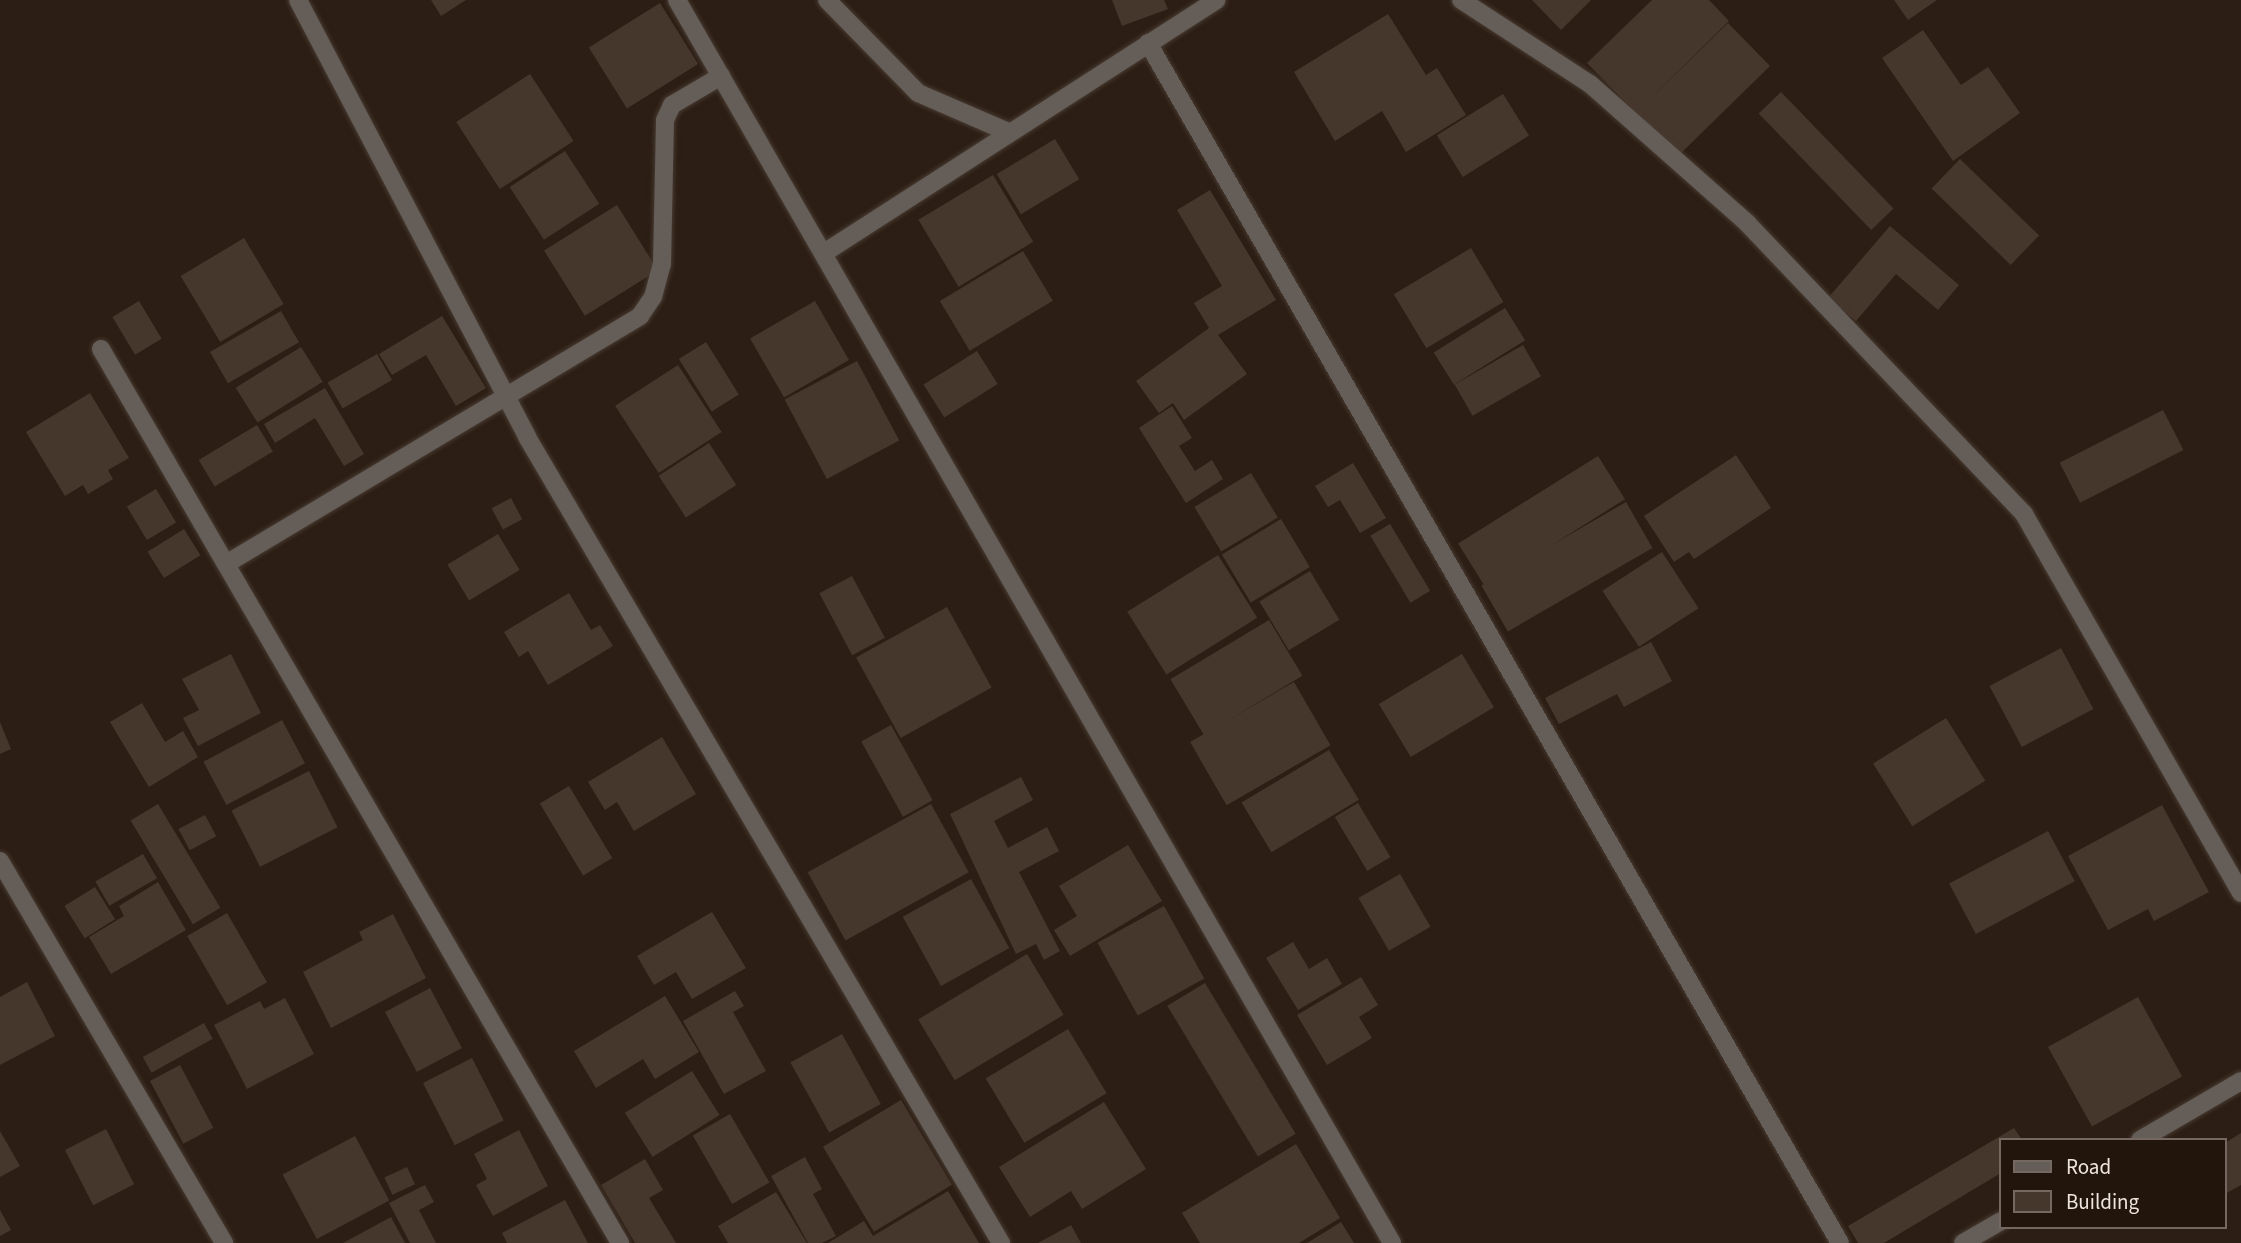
<!DOCTYPE html>
<html>
<head>
<meta charset="utf-8">
<style>
  body { margin:0 }
  #map { position:relative; width:2241px; height:1243px; overflow:hidden; background:#2c1e14; font-family:"Source Sans 3",sans-serif }
  div>[style] { position:absolute }
  .building>* { inset:0; background:#46372d; transform-origin:0 0 }
  .roads { filter:drop-shadow(0 0 2px #473a30) drop-shadow(0 0 2px #473a30) }
  .minor>* { height:18px; margin:-9px; padding:0 9px; transform-origin:9px; border-radius:9px; background:#645d58 }
  span { translate:-50% -50%; white-space:nowrap; text-align:center; line-height:1.15; -webkit-text-stroke:5px #22150b; paint-order:stroke }
  .legend { position:absolute; left:1999px; top:1138px; width:228px; height:91px; box-sizing:border-box; background:#22150b; border:2px solid #746860; margin:0; padding:9px 12px; list-style:none; font-size:21px; color:#efe5df }
  .legend li { display:flex; align-items:center; gap:14px; height:35px }
  .legend b { width:35px; border:2px solid #746860 }
</style>
</head>
<body>
<div id="map">
  <div class="building">
    <div style="clip-path:polygon(431px 0,466px 0,441px 16px)"></div>
    <div style="clip-path:polygon(1112px 0,1164px 0,1168px 9px,1122px 26px)"></div>
    <div style="clip-path:polygon(1532px 0,1591px 0,1561px 30px)"></div>
    <div style="clip-path:polygon(1652px 0,1709px 0,1729px 21px,1642px 107px,1728px 23px,1770px 66px,1678px 156px,1587px 63px)"></div>
    <div style="clip-path:polygon(1894px 0,1937px 0,1908px 20px)"></div>
    <div style="left:660px;top:3px;width:72px;height:84px;rotate:58deg"></div>
    <div style="clip-path:polygon(1388px 14px,1426px 75px,1437px 68px,1466px 115px,1406px 152px,1382px 111px,1335px 141px,1294px 72px)"></div>
    <div style="clip-path:polygon(1923px 30px,1961px 85px,1988px 67px,2020px 113px,1953px 161px,1882px 58px)"></div>
    <div style="left:530px;top:74px;width:80px;height:88px;rotate:57deg"></div>
    <div style="left:1781px;top:92px;width:162px;height:31px;rotate:46deg"></div>
    <div style="left:1503px;top:94px;width:49px;height:78px;rotate:58deg"></div>
    <div style="left:1055px;top:139px;width:47px;height:68px;rotate:59deg"></div>
    <div style="left:565px;top:151px;width:63px;height:66px;rotate:57deg"></div>
    <div style="left:1960px;top:159px;width:110px;height:41px;rotate:44deg"></div>
    <div style="left:993px;top:175px;width:78px;height:87px;rotate:59deg"></div>
    <div style="clip-path:polygon(1210px 190px,1276px 300px,1218px 335px,1247px 374px,1184px 420px,1173px 403px,1159px 413px,1136px 381px,1209px 328px,1194px 303px,1222px 286px,1177px 210px)"></div>
    <div style="left:617px;top:205px;width:77px;height:86px;rotate:58deg"></div>
    <div style="clip-path:polygon(1890px 226px,1959px 285px,1938px 310px,1896px 274px,1856px 321px,1828px 298px)"></div>
    <div style="left:244px;top:238px;width:77px;height:74px;rotate:59deg"></div>
    <div style="left:1471px;top:248px;width:63px;height:90px;rotate:59deg"></div>
    <div style="left:1023px;top:251px;width:58px;height:97px;rotate:59deg"></div>
    <div style="left:139px;top:301px;width:44px;height:31px;rotate:59deg"></div>
    <div style="left:815px;top:301px;width:68px;height:75px;rotate:60deg"></div>
    <div style="left:1505px;top:308px;width:38px;height:84px;rotate:58deg"></div>
    <div style="left:281px;top:311px;width:36px;height:82px;rotate:60deg"></div>
    <div style="clip-path:polygon(442px 316px,486px 388px,456px 406px,426px 355px,392px 375px,379px 354px)"></div>
    <div style="left:706px;top:342px;width:62px;height:32px;rotate:58deg"></div>
    <div style="left:1523px;top:345px;width:36px;height:79px;rotate:60deg"></div>
    <div style="left:301px;top:347px;width:41px;height:77px;rotate:58deg"></div>
    <div style="left:977px;top:351px;width:39px;height:63px;rotate:58deg"></div>
    <div style="left:377px;top:354px;width:30px;height:57px;rotate:60deg"></div>
    <div style="left:857px;top:361px;width:90px;height:82px;rotate:62deg"></div>
    <div style="left:678px;top:365px;width:80px;height:75px;rotate:57deg"></div>
    <div style="clip-path:polygon(325px 388px,364px 454px,344px 466px,315px 418px,275px 443px,264px 424px)"></div>
    <div style="clip-path:polygon(90px 393px,129px 458px,108px 470px,113px 479px,88px 494px,83px 485px,65px 496px,26px 432px)"></div>
    <div style="clip-path:polygon(1172px 406px,1192px 438px,1179px 446px,1195px 471px,1212px 460px,1223px 479px,1186px 503px,1139px 428px)"></div>
    <div style="left:2163px;top:410px;width:45px;height:116px;rotate:63deg"></div>
    <div style="left:257px;top:425px;width:31px;height:68px;rotate:59deg"></div>
    <div style="left:709px;top:443px;width:50px;height:60px;rotate:57deg"></div>
    <div style="clip-path:polygon(1736px 455px,1771px 508px,1694px 559px,1689px 552px,1674px 562px,1644px 516px)"></div>
    <div style="left:1598px;top:456px;width:51px;height:165px;rotate:58deg"></div>
    <div style="clip-path:polygon(1353px 463px,1386px 518px,1360px 533px,1340px 500px,1328px 507px,1315px 486px)"></div>
    <div style="left:1251px;top:473px;width:52px;height:66px;rotate:59deg"></div>
    <div style="left:156px;top:489px;width:39px;height:34px;rotate:59deg"></div>
    <div style="left:511px;top:498px;width:24px;height:22px;rotate:62deg"></div>
    <div style="left:1626px;top:502px;width:53px;height:167px;rotate:60deg"></div>
    <div style="left:1281px;top:519px;width:56px;height:69px;rotate:59deg"></div>
    <div style="left:1390px;top:524px;width:78px;height:23px;rotate:59deg"></div>
    <div style="left:184px;top:529px;width:31px;height:43px;rotate:58deg"></div>
    <div style="left:498px;top:534px;width:42px;height:59px;rotate:59deg"></div>
    <div style="left:1662px;top:552px;width:67px;height:71px;rotate:57deg"></div>
    <div style="left:1218px;top:555px;width:74px;height:107px;rotate:58deg"></div>
    <div style="left:1310px;top:571px;width:57px;height:59px;rotate:59deg"></div>
    <div style="left:852px;top:576px;width:70px;height:37px;rotate:62deg"></div>
    <div style="clip-path:polygon(569px 593px,591px 630px,600px 625px,613px 646px,548px 685px,528px 651px,519px 657px,504px 632px)"></div>
    <div style="left:947px;top:607px;width:92px;height:104px;rotate:61deg"></div>
    <div style="left:1269px;top:620px;width:65px;height:115px;rotate:59deg"></div>
    <div style="clip-path:polygon(1651px 642px,1672px 681px,1624px 707px,1617px 694px,1559px 724px,1545px 698px)"></div>
    <div style="left:2061px;top:648px;width:69px;height:81px;rotate:62deg"></div>
    <div style="clip-path:polygon(231px 654px,261px 713px,198px 746px,183px 718px,199px 710px,182px 679px)"></div>
    <div style="left:1462px;top:654px;width:62px;height:97px;rotate:59deg"></div>
    <div style="left:1294px;top:682px;width:73px;height:120px;rotate:60deg"></div>
    <div style="clip-path:polygon(142px 703px,165px 742px,183px 731px,198px 757px,149px 787px,110px 722px)"></div>
    <div style="left:1946px;top:718px;width:74px;height:86px;rotate:58deg"></div>
    <div style="left:282px;top:720px;width:49px;height:89px;rotate:62deg"></div>
    <div style="clip-path:polygon(0 722px,11px 749px,0 754px)"></div>
    <div style="left:891px;top:725px;width:86px;height:34px;rotate:61deg"></div>
    <div style="clip-path:polygon(662px 737px,696px 794px,634px 831px,617px 802px,605px 810px,588px 782px)"></div>
    <div style="left:1329px;top:750px;width:58px;height:102px;rotate:59deg"></div>
    <div style="left:309px;top:771px;width:63px;height:87px;rotate:63deg"></div>
    <div style="clip-path:polygon(1021px 777px,1033px 800px,994px 821px,1008px 848px,1047px 827px,1059px 851px,1019px 872px,1060px 951px,1044px 960px,1036px 944px,1016px 954px,950px 814px)"></div>
    <div style="left:569px;top:786px;width:84px;height:34px;rotate:59deg"></div>
    <div style="left:1358px;top:803px;width:63px;height:27px;rotate:59deg"></div>
    <div style="left:158px;top:804px;width:121px;height:32px;rotate:59deg"></div>
    <div style="left:931px;top:804px;width:78px;height:141px;rotate:61deg"></div>
    <div style="clip-path:polygon(2162px 805px,2209px 892px,2154px 921px,2148px 909px,2108px 930px,2068px 856px)"></div>
    <div style="left:205px;top:815px;width:24px;height:30px;rotate:62deg"></div>
    <div style="left:2048px;top:831px;width:57px;height:112px;rotate:62deg"></div>
    <div style="clip-path:polygon(1128px 845px,1162px 901px,1070px 956px,1054px 930px,1077px 916px,1059px 886px)"></div>
    <div style="left:143px;top:854px;width:28px;height:55px;rotate:60deg"></div>
    <div style="left:1400px;top:874px;width:61px;height:48px;rotate:60deg"></div>
    <div style="left:971px;top:879px;width:79px;height:78px;rotate:61deg"></div>
    <div style="clip-path:polygon(158px 882px,186px 930px,111px 974px,89px 937px,124px 916px,119px 906px)"></div>
    <div style="left:95px;top:887px;width:38px;height:36px;rotate:58deg"></div>
    <div style="left:1164px;top:906px;width:83px;height:76px;rotate:61deg"></div>
    <div style="clip-path:polygon(712px 912px,746px 968px,692px 999px,676px 972px,654px 985px,637px 956px)"></div>
    <div style="left:227px;top:913px;width:80px;height:46px;rotate:60deg"></div>
    <div style="clip-path:polygon(393px 914px,426px 978px,331px 1028px,303px 972px,363px 940px,359px 932px)"></div>
    <div style="clip-path:polygon(1293px 942px,1309px 969px,1327px 958px,1342px 984px,1298px 1010px,1266px 958px)"></div>
    <div style="left:1027px;top:954px;width:71px;height:127px;rotate:59deg"></div>
    <div style="clip-path:polygon(1361px 977px,1378px 1005px,1359px 1017px,1372px 1038px,1327px 1065px,1297px 1015px)"></div>
    <div style="clip-path:polygon(27px 982px,55px 1036px,0 1065px,0 997px)"></div>
    <div style="left:1205px;top:983px;width:176px;height:44px;rotate:59deg"></div>
    <div style="left:430px;top:988px;width:68px;height:51px;rotate:62deg"></div>
    <div style="clip-path:polygon(735px 991px,744px 1006px,733px 1012px,766px 1071px,724px 1094px,683px 1021px)"></div>
    <div style="clip-path:polygon(665px 996px,699px 1052px,655px 1079px,643px 1059px,596px 1088px,574px 1051px)"></div>
    <div style="left:2138px;top:997px;width:91px;height:103px;rotate:61deg"></div>
    <div style="clip-path:polygon(285px 998px,314px 1054px,247px 1089px,214px 1025px,260px 1001px,264px 1009px)"></div>
    <div style="left:204px;top:1023px;width:18px;height:70px;rotate:61deg"></div>
    <div style="left:1068px;top:1029px;width:75px;height:96px;rotate:59deg"></div>
    <div style="left:842px;top:1034px;width:80px;height:59px;rotate:61deg"></div>
    <div style="left:472px;top:1058px;width:70px;height:55px;rotate:63deg"></div>
    <div style="left:180px;top:1065px;width:71px;height:34px;rotate:62deg"></div>
    <div style="left:692px;top:1071px;width:52px;height:79px;rotate:58deg"></div>
    <div style="left:901px;top:1100px;width:99px;height:91px;rotate:59deg"></div>
    <div style="clip-path:polygon(1104px 1102px,1146px 1169px,1082px 1209px,1071px 1191px,1030px 1217px,999px 1167px)"></div>
    <div style="left:730px;top:1114px;width:79px;height:43px;rotate:60deg"></div>
    <div style="clip-path:polygon(2014px 1128px,2022px 1140px,2001px 1140px,2001px 1173px,1884px 1243px,1858px 1243px,1848px 1226px)"></div>
    <div style="left:106px;top:1129px;width:62px;height:46px;rotate:63deg"></div>
    <div style="clip-path:polygon(519px 1130px,548px 1186px,493px 1216px,476px 1185px,487px 1179px,474px 1154px)"></div>
    <div style="clip-path:polygon(0 1131px,20px 1166px,0 1177px)"></div>
    <div style="clip-path:polygon(2241px 1133px,2241px 1185px,2225px 1194px,2225px 1143px)"></div>
    <div style="left:355px;top:1136px;width:73px;height:82px;rotate:62deg"></div>
    <div style="clip-path:polygon(1296px 1144px,1340px 1218px,1299px 1243px,1200px 1243px,1182px 1213px)"></div>
    <div style="clip-path:polygon(805px 1157px,822px 1189px,813px 1194px,836px 1236px,822px 1243px,808px 1243px,771px 1176px)"></div>
    <div style="clip-path:polygon(645px 1159px,663px 1190px,649px 1198px,676px 1243px,635px 1243px,601px 1185px)"></div>
    <div style="left:407px;top:1167px;width:19px;height:25px;rotate:65deg"></div>
    <div style="clip-path:polygon(425px 1185px,434px 1202px,419px 1210px,436px 1243px,410px 1243px,389px 1203px)"></div>
    <div style="clip-path:polygon(948px 1191px,979px 1243px,828px 1243px,864px 1221px,873px 1236px)"></div>
    <div style="clip-path:polygon(776px 1192px,807px 1243px,728px 1243px,718px 1226px)"></div>
    <div style="clip-path:polygon(565px 1200px,588px 1243px,507px 1243px,502px 1233px)"></div>
    <div style="clip-path:polygon(0 1210px,11px 1230px,0 1236px)"></div>
    <div style="clip-path:polygon(391px 1217px,405px 1243px,343px 1243px)"></div>
    <div style="clip-path:polygon(1341px 1222px,1354px 1243px,1307px 1243px)"></div>
    <div style="clip-path:polygon(1071px 1225px,1081px 1243px,1038px 1243px)"></div>
  </div>
  <div class="roads">
    <div class="minor">
      <div style="left:298px;top:0;width:493px;rotate:62.3deg"></div>
      <div style="left:527px;top:437px;width:935px;rotate:59.54deg"></div>
      <div style="left:677px;top:0;width:1434px;rotate:60.09deg"></div>
      <div style="left:827px;top:0;width:130px;rotate:45.6deg"></div>
      <div style="left:918px;top:93px;width:96px;rotate:23.4deg"></div>
      <div style="left:1461px;top:0;width:154px;rotate:33.1deg"></div>
      <div style="left:1590px;top:84px;width:210px;rotate:41.5deg"></div>
      <div style="left:1747px;top:223px;width:402px;rotate:46.4deg"></div>
      <div style="left:2024px;top:514px;width:437px;rotate:60.2deg"></div>
      <div style="left:1148px;top:43px;width:1385px;rotate:60.03deg"></div>
      <div style="left:824px;top:253px;width:467px;rotate:-32.8deg"></div>
      <div style="left:101px;top:349px;width:1034px;rotate:59.86deg"></div>
      <div style="left:226px;top:564px;width:483px;rotate:-30.9deg"></div>
      <div style="left:640px;top:316px;width:23px;rotate:-56deg"></div>
      <div style="left:653px;top:297px;width:34px;rotate:-75deg"></div>
      <div style="left:662px;top:264px;width:144px;rotate:-88.8deg"></div>
      <div style="left:665px;top:120px;width:17px;rotate:-65deg"></div>
      <div style="left:672px;top:105px;width:57px;rotate:-30.6deg"></div>
      <div style="left:0;top:861px;width:443px;rotate:59.6deg"></div>
      <div style="left:2140px;top:1140px;width:117px;rotate:-30.3deg"></div>
      <div style="left:1963px;top:1243px;width:44px;rotate:-30.1deg"></div>
    </div>
  </div>
  <ul class="legend">
  <li><b style="height:9px;background:#645d58"></b>Road</li>
  <li><b style="height:19px;background:#46372d"></b>Building</li>
  </ul>
</div>
</body>
</html>
